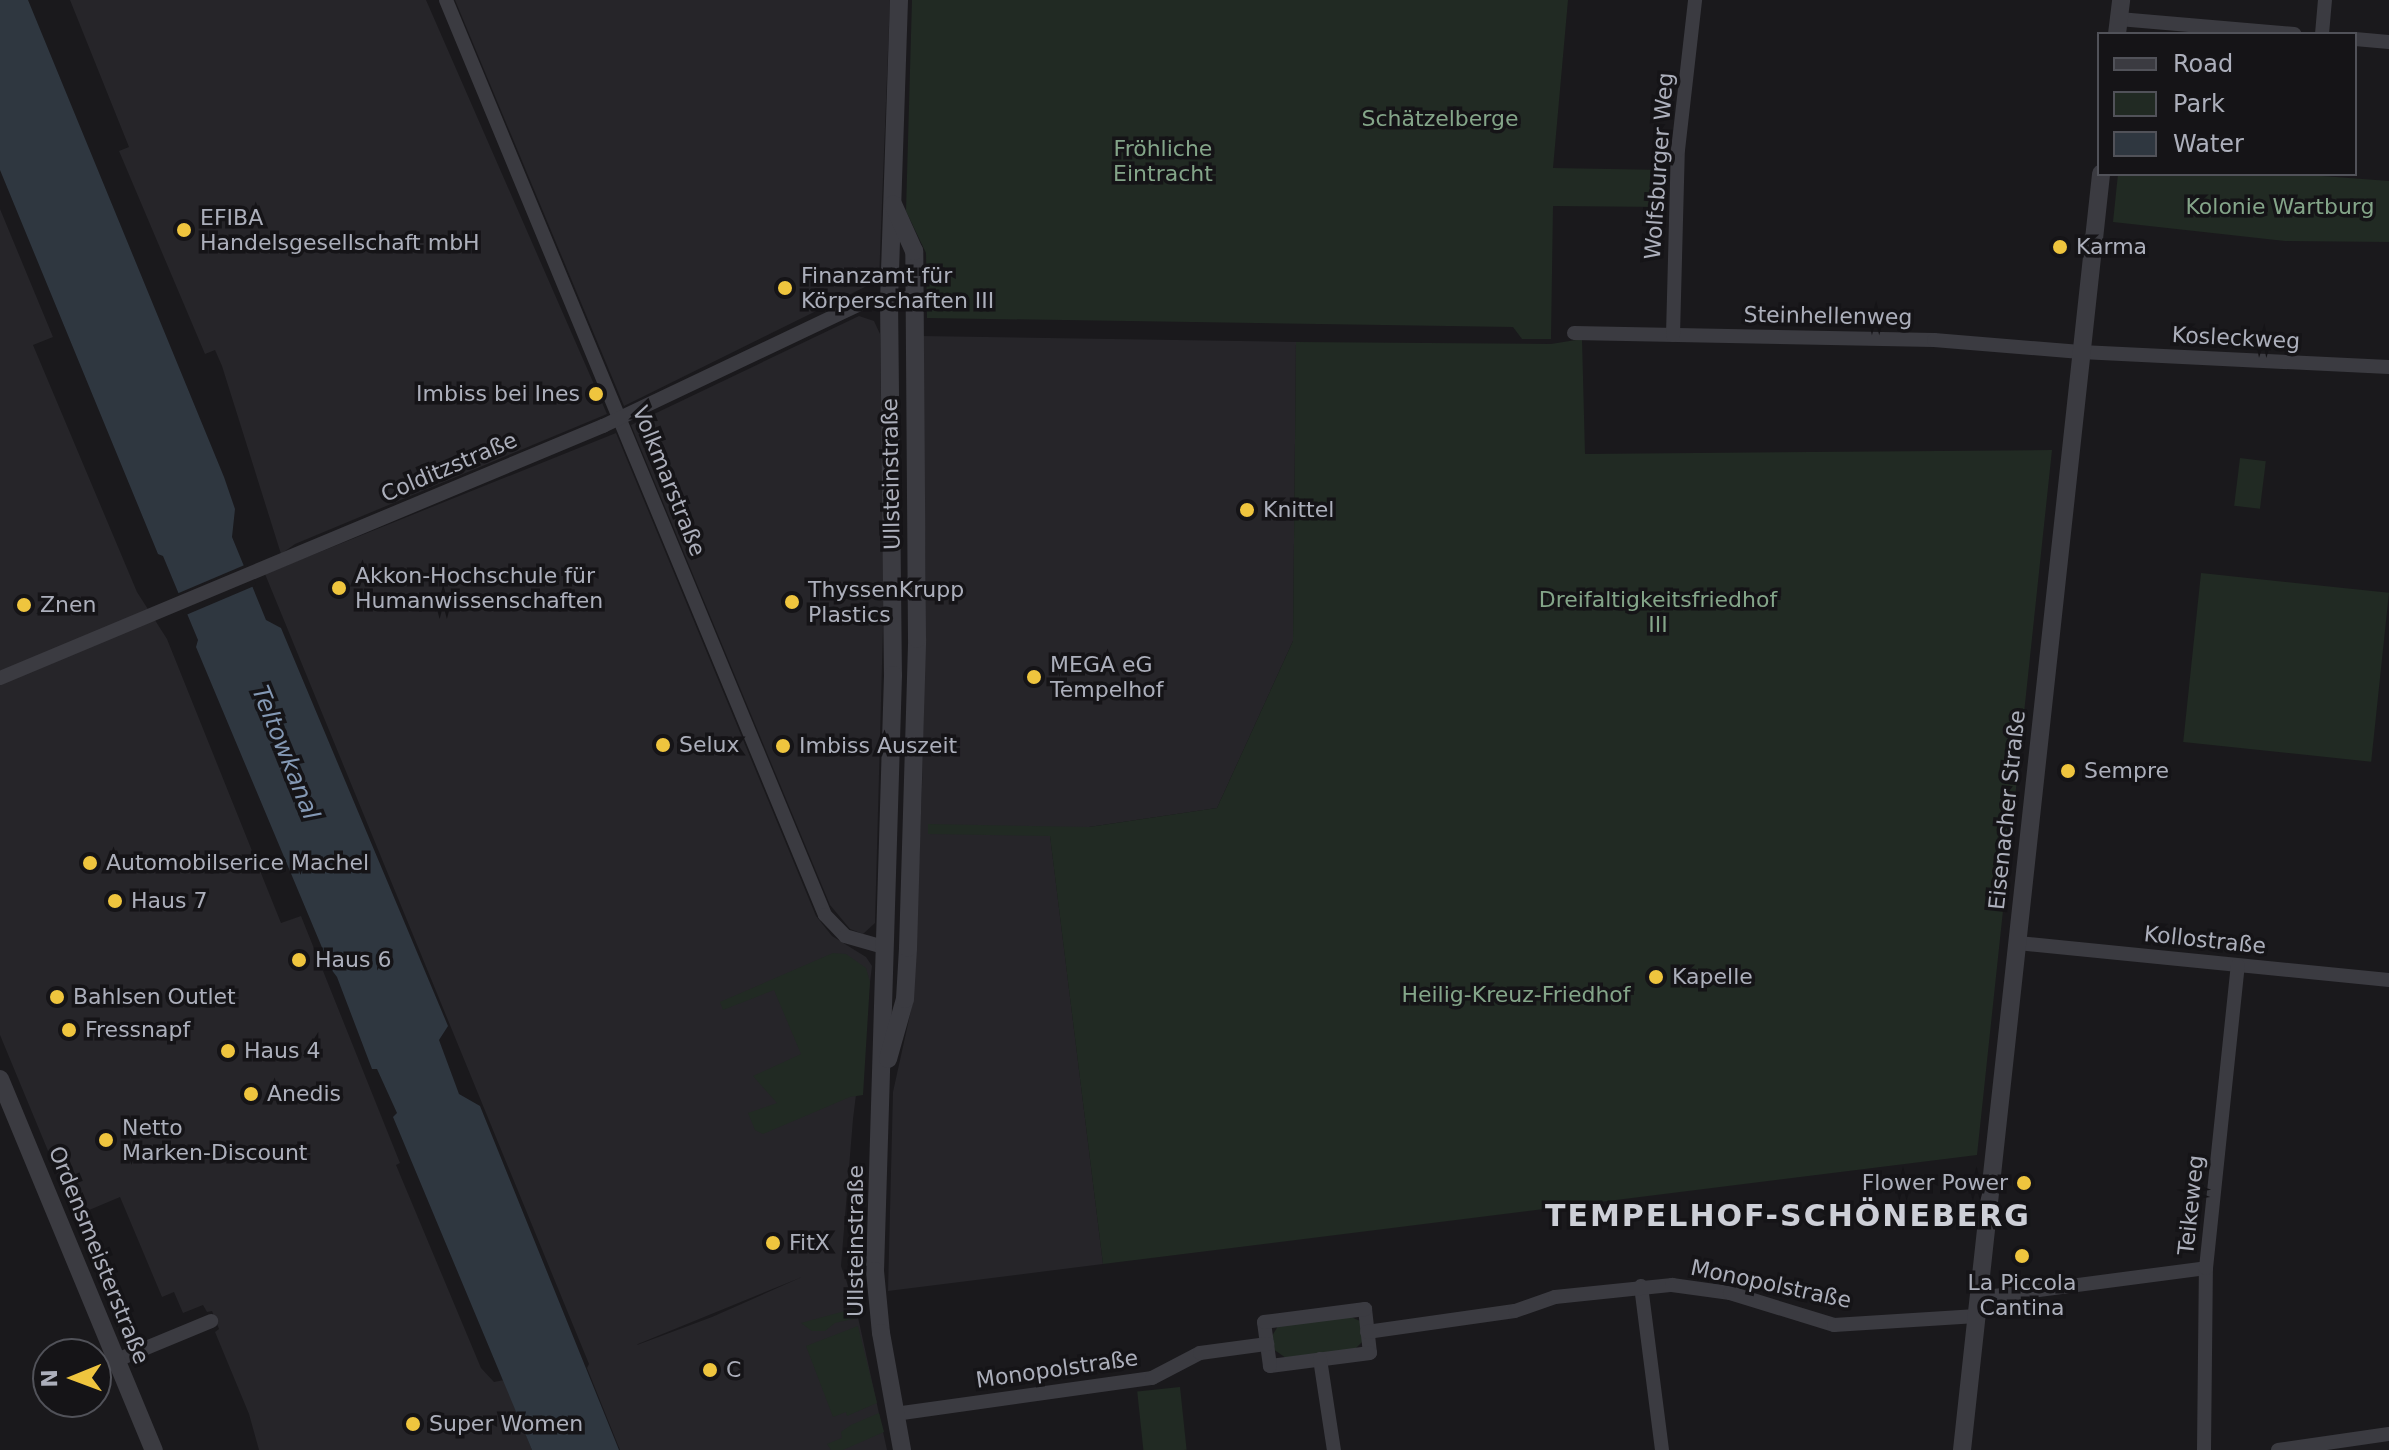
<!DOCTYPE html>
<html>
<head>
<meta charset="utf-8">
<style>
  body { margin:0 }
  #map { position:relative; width:2389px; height:1450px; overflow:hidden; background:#1a191c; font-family:"DejaVu Sans",sans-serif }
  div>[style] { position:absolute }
  .built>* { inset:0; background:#262529 }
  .green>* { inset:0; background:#212a23; transform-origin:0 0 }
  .water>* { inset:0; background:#2f3740 }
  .pier>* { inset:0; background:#1a191c; transform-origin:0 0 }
  .minor>* { height:14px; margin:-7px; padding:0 7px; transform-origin:7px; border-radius:7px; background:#3b3b41 }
  .tertiary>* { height:18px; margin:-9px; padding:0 9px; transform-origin:9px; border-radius:9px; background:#3b3b41 }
  .dots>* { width:22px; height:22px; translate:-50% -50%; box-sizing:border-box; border:4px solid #151417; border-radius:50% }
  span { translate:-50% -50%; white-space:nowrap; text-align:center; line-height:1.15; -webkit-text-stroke:7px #151417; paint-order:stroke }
  .park-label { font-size:22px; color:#84a589 }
  .street-label { font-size:22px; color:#acafbb }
  .poi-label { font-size:22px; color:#acafbb }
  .left { translate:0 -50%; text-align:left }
  .right { translate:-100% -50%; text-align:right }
  .water-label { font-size:24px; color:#8499b5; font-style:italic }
  .district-label { font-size:30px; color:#cdcfd7; font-weight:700; letter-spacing:2px }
  .legend { position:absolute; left:2097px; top:32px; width:260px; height:144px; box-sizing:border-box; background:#151417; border:2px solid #515259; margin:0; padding:10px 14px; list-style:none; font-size:24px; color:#acafbb }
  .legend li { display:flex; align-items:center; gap:16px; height:40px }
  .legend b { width:40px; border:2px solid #515259 }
  .north { position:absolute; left:32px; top:1338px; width:80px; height:80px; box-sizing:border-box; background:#151417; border:2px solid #515259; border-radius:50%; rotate:269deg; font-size:22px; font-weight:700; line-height:32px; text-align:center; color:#acafbb }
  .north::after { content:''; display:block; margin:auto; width:28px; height:36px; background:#efc53e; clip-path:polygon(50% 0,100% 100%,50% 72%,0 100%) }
</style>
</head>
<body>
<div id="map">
  <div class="built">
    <div style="clip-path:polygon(70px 0,426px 0,607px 414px,295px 544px,281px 554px,222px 366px,215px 350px,205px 354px,119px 151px,129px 147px)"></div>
    <div style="clip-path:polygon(455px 0,890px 0,879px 280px,624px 406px)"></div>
    <div style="clip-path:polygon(0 209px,53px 337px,33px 345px,137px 592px,167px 639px,281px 923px,301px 916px,400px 1163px,396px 1165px,481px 1368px,494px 1382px,504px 1380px,532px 1450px,259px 1450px,249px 1414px,215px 1332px,219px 1329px,212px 1311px,207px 1312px,203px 1305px,183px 1313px,174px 1292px,162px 1297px,120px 1197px,75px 1216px,0 1035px)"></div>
    <div style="clip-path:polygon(859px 316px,874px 321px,880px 334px,884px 590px,875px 923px,863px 934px,850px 929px,830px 905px,631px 425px)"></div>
    <div style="clip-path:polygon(921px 336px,1296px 342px,1293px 641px,1217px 808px,1089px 827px,1049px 827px,1103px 1264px,888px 1291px,893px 1092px,913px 1001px,922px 788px,926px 576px)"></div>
    <div style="clip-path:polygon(evenodd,616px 433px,816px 916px,832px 936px,866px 957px,872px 966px,853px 1119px,841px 1266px,856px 1308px,887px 1450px,620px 1450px,587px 1368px,589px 1364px,265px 574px,616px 433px,802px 1277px,712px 1317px,637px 1345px,638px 1344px,802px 1277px)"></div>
  </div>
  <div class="green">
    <div style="clip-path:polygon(912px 0,1568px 0,1553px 168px,1666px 170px,1665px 207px,1553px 206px,1551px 339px,1522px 339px,1513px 327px,927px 318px,926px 253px,906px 211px)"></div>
    <div style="clip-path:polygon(2118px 174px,2296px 174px,2389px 181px,2389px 242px,2285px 241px,2113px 222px)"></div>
    <div style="clip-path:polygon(1582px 339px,1585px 454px,2052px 450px,1977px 1155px,1103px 1264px,1050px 836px,928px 834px,928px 824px,1089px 827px,1217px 808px,1293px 641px,1296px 342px,1551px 344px)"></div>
    <div style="left:2240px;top:458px;width:26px;height:48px;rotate:7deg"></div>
    <div style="left:2201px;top:573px;width:189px;height:170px;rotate:6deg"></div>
    <div style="clip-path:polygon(833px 953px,846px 954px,866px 968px,870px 982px,863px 1095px,850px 1097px,763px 1134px,755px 1130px,748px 1113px,777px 1103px,753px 1076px,801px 1054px,774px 990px,723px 1010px,720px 1002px)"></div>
    <div style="clip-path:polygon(856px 1308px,857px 1318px,835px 1323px,825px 1331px,812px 1331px,801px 1323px)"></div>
    <div style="clip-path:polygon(1349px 1316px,1360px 1321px,1363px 1341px,1354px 1350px,1286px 1358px,1273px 1349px,1272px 1336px,1278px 1326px)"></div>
    <div style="clip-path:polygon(858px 1326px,877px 1403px,847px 1416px,846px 1412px,833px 1417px,806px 1346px)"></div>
    <div style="left:1180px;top:1387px;width:63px;height:43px;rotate:84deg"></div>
    <div style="clip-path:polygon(879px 1413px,884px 1432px,843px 1450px,831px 1450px,827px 1444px,842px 1438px,841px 1432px,851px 1425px)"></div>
  </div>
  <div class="water">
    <div style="clip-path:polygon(0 0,28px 0,224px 477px,235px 509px,232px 537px,266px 620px,281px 628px,448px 1026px,439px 1040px,459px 1094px,480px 1106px,619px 1450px,532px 1450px,393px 1117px,397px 1113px,377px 1069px,372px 1069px,337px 977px,331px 969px,196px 647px,198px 640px,163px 556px,158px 554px,0 170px)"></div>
  </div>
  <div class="pier">
    <div style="left:247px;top:564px;width:23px;height:78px;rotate:67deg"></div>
  </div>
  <div class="minor">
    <div style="left:446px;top:0;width:990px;rotate:67.5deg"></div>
    <div style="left:825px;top:915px;width:29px;rotate:46deg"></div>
    <div style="left:845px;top:936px;width:41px;rotate:15.8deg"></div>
    <div style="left:2119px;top:19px;width:176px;rotate:4.9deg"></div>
    <div style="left:2322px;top:34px;width:34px;rotate:-85deg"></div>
    <div style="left:2355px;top:39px;width:34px;rotate:5deg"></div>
    <div style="left:1574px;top:333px;width:360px;rotate:1.1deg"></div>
    <div style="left:1934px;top:340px;width:147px;rotate:4.7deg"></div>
    <div style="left:2081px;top:352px;width:308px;rotate:2.8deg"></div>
    <div style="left:1673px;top:335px;width:185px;rotate:-88.5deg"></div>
    <div style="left:1678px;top:150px;width:151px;rotate:-83.5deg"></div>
    <div style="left:0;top:678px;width:654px;rotate:-22.68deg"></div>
    <div style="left:603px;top:426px;width:284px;rotate:-25.4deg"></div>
    <div style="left:860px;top:304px;width:53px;rotate:-7.5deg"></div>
    <div style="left:2018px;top:943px;width:373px;rotate:5.7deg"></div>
    <div style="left:1641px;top:1286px;width:165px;rotate:82.7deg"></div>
    <div style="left:1979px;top:1298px;width:229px;rotate:-7.5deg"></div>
    <div style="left:1365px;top:1309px;width:44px;rotate:83.5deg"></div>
    <div style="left:1370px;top:1353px;width:101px;rotate:172.6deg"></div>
    <div style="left:1270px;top:1366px;width:44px;rotate:-97.8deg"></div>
    <div style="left:1264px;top:1322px;width:102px;rotate:-7.3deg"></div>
    <div style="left:1367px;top:1332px;width:149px;rotate:-8.1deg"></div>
    <div style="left:1515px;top:1311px;width:42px;rotate:-19.3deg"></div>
    <div style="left:1555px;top:1297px;width:118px;rotate:-5.9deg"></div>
    <div style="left:1672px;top:1285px;width:59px;rotate:7.9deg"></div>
    <div style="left:1730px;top:1293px;width:109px;rotate:17.1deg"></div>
    <div style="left:1834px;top:1325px;width:143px;rotate:-3.6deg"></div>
    <div style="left:1320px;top:1359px;width:92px;rotate:81.3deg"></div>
    <div style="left:117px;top:1360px;width:102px;rotate:-22.5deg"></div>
    <div style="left:895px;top:1414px;width:260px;rotate:-8deg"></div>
    <div style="left:1152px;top:1378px;width:54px;rotate:-27.5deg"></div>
    <div style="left:1200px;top:1353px;width:68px;rotate:-7.7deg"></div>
    <div style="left:2204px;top:1450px;width:182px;rotate:-89.4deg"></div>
    <div style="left:2206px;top:1268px;width:304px;rotate:-84deg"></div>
    <div style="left:2278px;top:1450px;width:112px;rotate:-8.2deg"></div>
  </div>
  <div class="tertiary">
    <div style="left:899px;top:0;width:298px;rotate:91.9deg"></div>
    <div style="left:889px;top:298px;width:377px;rotate:89.4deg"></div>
    <div style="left:893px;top:675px;width:596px;rotate:91.73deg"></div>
    <div style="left:875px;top:1271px;width:62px;rotate:84.5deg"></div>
    <div style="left:881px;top:1333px;width:119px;rotate:79.8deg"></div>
    <div style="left:2117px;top:34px;width:34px;rotate:-83deg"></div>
    <div style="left:888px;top:1059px;width:62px;rotate:-74.2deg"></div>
    <div style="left:905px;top:999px;width:51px;rotate:-86.6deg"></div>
    <div style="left:908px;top:948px;width:309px;rotate:-88.3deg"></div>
    <div style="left:917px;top:639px;width:388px;rotate:-90.4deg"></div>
    <div style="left:914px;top:251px;width:51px;rotate:-114.1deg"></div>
    <div style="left:0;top:1079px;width:402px;rotate:67.5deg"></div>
    <div style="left:1962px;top:1450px;width:1284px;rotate:-83.78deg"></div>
  </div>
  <div class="dots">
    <div style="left:184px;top:230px;background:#efc53e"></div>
    <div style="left:2060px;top:247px;background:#efc53e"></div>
    <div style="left:785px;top:288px;background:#efc53e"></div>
    <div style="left:596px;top:394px;background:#efc53e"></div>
    <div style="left:1247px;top:510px;background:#efc53e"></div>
    <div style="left:339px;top:588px;background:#efc53e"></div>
    <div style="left:792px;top:602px;background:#efc53e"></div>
    <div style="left:24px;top:605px;background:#efc53e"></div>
    <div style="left:1034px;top:677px;background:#efc53e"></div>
    <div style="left:663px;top:745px;background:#efc53e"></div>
    <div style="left:783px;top:746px;background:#efc53e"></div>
    <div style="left:2068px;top:771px;background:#efc53e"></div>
    <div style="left:90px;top:863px;background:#efc53e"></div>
    <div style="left:115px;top:901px;background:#efc53e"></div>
    <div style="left:299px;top:960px;background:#efc53e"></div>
    <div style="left:1656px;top:977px;background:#efc53e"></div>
    <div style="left:57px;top:997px;background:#efc53e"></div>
    <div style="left:69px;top:1030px;background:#efc53e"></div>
    <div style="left:228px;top:1051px;background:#efc53e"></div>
    <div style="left:251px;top:1094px;background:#efc53e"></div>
    <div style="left:106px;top:1140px;background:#efc53e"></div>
    <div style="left:2024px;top:1183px;background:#efc53e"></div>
    <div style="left:773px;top:1243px;background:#efc53e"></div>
    <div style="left:2022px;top:1256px;background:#efc53e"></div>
    <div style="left:710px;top:1370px;background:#efc53e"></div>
    <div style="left:413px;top:1424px;background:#efc53e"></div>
  </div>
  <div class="park-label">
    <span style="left:1440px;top:119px">Schätzelberge</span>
    <span style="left:1163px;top:161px">Fröhliche<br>Eintracht</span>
    <span style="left:2280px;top:207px">Kolonie Wartburg</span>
    <span style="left:1658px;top:612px">Dreifaltigkeitsfriedhof<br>III</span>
    <span style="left:1516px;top:995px">Heilig-Kreuz-Friedhof</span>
  </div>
  <div class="street-label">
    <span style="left:1659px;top:166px;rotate:-86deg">Wolfsburger Weg</span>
    <span style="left:1828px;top:316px;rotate:1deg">Steinhellenweg</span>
    <span style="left:2236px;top:338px;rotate:3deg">Kosleckweg</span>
    <span style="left:449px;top:467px;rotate:-23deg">Colditzstraße</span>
    <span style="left:891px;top:474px;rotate:-91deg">Ullsteinstraße</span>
    <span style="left:669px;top:481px;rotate:68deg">Volkmarstraße</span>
    <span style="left:2007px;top:810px;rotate:-84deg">Eisenacher Straße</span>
    <span style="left:2205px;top:940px;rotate:6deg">Kollostraße</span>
    <span style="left:2191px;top:1205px;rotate:-84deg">Teikeweg</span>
    <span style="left:856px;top:1241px;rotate:-90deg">Ullsteinstraße</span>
    <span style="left:99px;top:1255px;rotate:68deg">Ordensmeisterstraße</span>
    <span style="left:1771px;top:1284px;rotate:12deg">Monopolstraße</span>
    <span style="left:1057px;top:1369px;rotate:-8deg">Monopolstraße</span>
  </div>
  <div class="poi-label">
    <span class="left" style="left:200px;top:230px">EFIBA<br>Handelsgesellschaft mbH</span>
    <span class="left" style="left:2076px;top:247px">Karma</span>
    <span class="left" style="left:801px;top:288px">Finanzamt für<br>Körperschaften III</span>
    <span class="right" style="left:580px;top:394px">Imbiss bei Ines</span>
    <span class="left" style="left:1263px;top:510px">Knittel</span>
    <span class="left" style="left:355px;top:588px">Akkon-Hochschule für<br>Humanwissenschaften</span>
    <span class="left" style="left:808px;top:602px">ThyssenKrupp<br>Plastics</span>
    <span class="left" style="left:40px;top:605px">Znen</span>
    <span class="left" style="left:1050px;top:677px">MEGA eG<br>Tempelhof</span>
    <span class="left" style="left:679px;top:745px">Selux</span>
    <span class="left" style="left:799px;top:746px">Imbiss Auszeit</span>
    <span class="left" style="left:2084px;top:771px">Sempre</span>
    <span class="left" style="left:106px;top:863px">Automobilserice Machel</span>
    <span class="left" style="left:131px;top:901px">Haus 7</span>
    <span class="left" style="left:315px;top:960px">Haus 6</span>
    <span class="left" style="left:1672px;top:977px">Kapelle</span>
    <span class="left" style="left:73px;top:997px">Bahlsen Outlet</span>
    <span class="left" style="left:85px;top:1030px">Fressnapf</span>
    <span class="left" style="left:244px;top:1051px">Haus 4</span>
    <span class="left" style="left:267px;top:1094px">Anedis</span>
    <span class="left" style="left:122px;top:1140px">Netto<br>Marken-Discount</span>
    <span class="right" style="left:2008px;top:1183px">Flower Power</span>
    <span class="left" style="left:789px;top:1243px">FitX</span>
    <span style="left:2022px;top:1295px">La Piccola<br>Cantina</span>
    <span class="left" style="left:726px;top:1370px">C</span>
    <span class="left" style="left:429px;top:1424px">Super Women</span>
  </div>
  <div class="water-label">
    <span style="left:285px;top:753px;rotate:68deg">Teltowkanal</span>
  </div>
  <div class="district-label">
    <span style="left:1788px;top:1216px">TEMPELHOF-SCHÖNEBERG</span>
  </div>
  <ul class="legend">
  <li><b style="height:10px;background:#3b3b41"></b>Road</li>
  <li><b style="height:22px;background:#212a23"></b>Park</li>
  <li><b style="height:22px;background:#2f3740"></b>Water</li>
  </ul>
  <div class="north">N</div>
</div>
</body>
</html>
